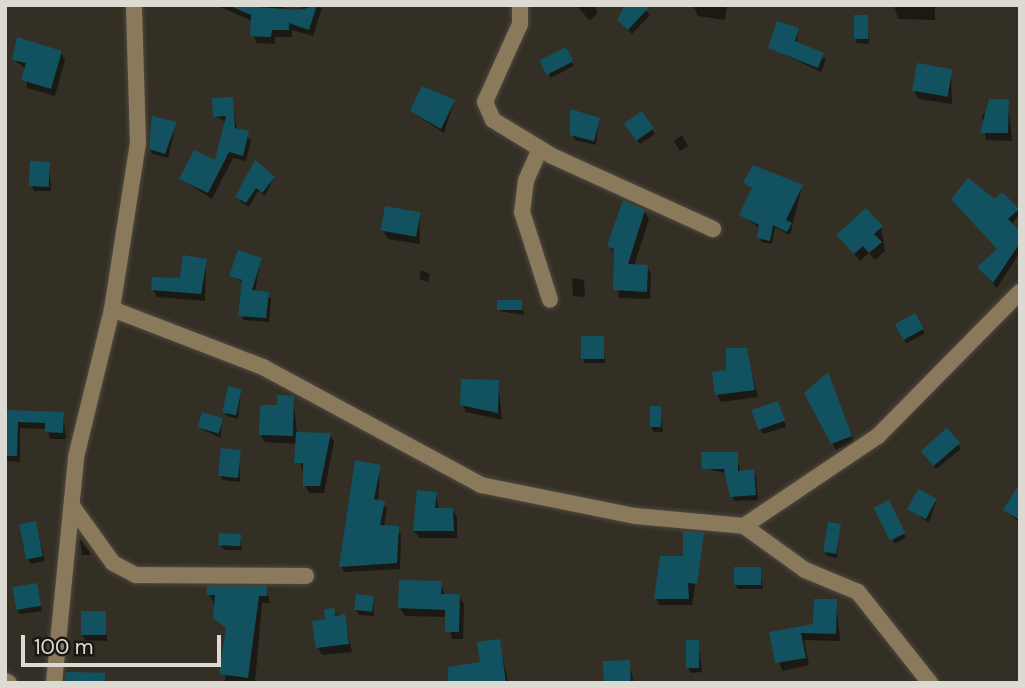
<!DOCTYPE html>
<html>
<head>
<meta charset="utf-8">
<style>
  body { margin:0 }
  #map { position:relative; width:1025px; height:688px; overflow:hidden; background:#342f25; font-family:"DM Sans",sans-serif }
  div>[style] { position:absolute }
  .shadow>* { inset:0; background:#0007; transform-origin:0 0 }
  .building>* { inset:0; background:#125260; transform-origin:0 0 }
  .roads { filter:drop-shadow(0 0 2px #4f4a41) drop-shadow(0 0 2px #4f4a41) }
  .minor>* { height:16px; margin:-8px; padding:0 8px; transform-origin:8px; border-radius:8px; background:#8b795b }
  span { translate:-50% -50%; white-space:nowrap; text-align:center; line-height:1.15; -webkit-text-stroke:6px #1a1713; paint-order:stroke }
  .frame { position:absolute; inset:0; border:7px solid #ddd9d3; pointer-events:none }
  .scale { position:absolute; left:21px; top:635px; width:200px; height:32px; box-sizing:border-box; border:4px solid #ddd9d3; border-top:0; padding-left:9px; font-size:21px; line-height:24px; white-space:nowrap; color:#ddd9d3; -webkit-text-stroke:5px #1a1713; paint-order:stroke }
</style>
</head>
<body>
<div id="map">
  <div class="shadow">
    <div style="clip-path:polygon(216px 5px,285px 5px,284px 11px,301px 12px,303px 5px,322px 8px,313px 36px,292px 30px,292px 37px,275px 37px,275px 44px,256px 43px,252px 21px)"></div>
    <div style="clip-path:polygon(576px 5px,593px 5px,598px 12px,590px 21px)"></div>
    <div style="clip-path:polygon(642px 5px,650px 15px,632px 34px,619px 20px)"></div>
    <div style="clip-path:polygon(693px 5px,727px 5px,725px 20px,698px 16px)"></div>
    <div style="clip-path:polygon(894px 5px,935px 5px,935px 20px,898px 19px)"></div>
    <div style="clip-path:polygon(867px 17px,869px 44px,857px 43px,855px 38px)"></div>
    <div style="clip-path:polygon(798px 30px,797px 44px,826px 59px,821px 72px,769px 47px)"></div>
    <div style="left:565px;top:49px;width:19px;height:26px;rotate:62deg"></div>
    <div style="clip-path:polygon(61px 53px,65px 60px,55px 96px,27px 88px,26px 69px,14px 60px)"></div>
    <div style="clip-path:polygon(951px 71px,952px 104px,919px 99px,914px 91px)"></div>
    <div style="clip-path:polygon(232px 99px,237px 130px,251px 140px,246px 161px,233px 158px,212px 199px,181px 179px,216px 163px,226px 122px,215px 116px)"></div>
    <div style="clip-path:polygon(454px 101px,444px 133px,411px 111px)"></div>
    <div style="clip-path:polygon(1008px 101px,1012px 141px,986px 140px,982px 115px)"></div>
    <div style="clip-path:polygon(599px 119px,596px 145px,575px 140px,572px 134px)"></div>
    <div style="clip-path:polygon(176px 124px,168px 158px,153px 154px,150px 149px)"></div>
    <div style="clip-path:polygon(626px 124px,652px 129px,655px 134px,640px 144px)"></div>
    <div style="clip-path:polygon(682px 135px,688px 146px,680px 151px,674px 141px)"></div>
    <div style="clip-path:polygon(49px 164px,51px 191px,34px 191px,32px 186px)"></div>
    <div style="clip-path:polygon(274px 178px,265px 196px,258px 191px,249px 207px,240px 201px,237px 197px)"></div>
    <div style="clip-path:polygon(745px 182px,802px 186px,790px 235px,775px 227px,772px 244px,761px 242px,760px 228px,741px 215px,753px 190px)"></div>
    <div style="clip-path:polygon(953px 199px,995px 202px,1020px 213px,1011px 225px,1020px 233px,1020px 252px,997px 288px,979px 268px,998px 250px)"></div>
    <div style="clip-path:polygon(644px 211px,649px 219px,634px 266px,647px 266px,651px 274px,650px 299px,619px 298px,616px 255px,609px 246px)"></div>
    <div style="clip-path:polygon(419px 213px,420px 244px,388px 239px,383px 231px)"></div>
    <div style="clip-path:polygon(881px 227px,885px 251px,875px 260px,869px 253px,860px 261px,839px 236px)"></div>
    <div style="clip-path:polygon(261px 259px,255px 292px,271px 298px,269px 322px,243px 320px,244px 283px,231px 275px)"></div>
    <div style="clip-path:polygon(206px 260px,205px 301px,157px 297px,153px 290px,181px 280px)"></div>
    <div style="clip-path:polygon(421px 270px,430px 274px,428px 282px,419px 279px)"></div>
    <div style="clip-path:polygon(572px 278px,584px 280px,585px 297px,573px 296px)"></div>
    <div style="clip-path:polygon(521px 302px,524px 315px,499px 311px)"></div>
    <div style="left:915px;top:315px;width:21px;height:21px;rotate:62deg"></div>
    <div style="clip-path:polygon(603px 338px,605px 363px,585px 363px,583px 358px)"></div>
    <div style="clip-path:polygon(746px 350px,758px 397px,721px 402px,717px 394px,727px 371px)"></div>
    <div style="clip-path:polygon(831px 381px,854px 442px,836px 450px,806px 393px)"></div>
    <div style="clip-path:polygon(498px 382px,502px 420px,466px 412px,462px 404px)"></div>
    <div style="clip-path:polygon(241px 391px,238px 419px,227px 416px,224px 411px)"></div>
    <div style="clip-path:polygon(293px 398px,297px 433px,330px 435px,334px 442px,324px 493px,309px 493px,305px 485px,297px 444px,265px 442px,260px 434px)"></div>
    <div style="clip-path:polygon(660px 408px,663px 432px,654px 432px,651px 427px)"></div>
    <div style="clip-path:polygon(780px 408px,786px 427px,763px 434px,760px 429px)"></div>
    <div style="clip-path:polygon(5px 412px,63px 413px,66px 439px,50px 439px,47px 429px,20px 428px,20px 462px,5px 461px)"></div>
    <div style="clip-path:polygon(222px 419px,221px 438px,199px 428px)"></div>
    <div style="clip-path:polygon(958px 444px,961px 449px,936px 469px,925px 456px)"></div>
    <div style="clip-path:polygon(239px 452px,240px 482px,223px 480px,220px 475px)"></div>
    <div style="clip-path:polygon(737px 453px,740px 472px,756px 476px,758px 500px,734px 501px,726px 473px,703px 468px)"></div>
    <div style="clip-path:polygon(380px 467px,378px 501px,387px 508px,384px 527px,401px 534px,400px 569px,344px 572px,341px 566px)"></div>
    <div style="clip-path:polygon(436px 494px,439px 510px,452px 509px,457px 517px,457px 538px,419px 538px,414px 531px)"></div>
    <div style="clip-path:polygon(1020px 494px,1020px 523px,1005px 510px)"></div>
    <div style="clip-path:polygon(936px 501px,929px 523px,909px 509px)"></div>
    <div style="left:888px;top:502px;width:40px;height:13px;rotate:63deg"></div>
    <div style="clip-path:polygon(36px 523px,45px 561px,31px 564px,28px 559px)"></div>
    <div style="clip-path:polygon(839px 526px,837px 558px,827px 556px,824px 551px)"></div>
    <div style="clip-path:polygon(240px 535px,242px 550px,224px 550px,221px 545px)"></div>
    <div style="clip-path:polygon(703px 535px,692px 605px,660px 605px,656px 599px)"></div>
    <div style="clip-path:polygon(80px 539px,89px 551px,91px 555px,82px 555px)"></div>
    <div style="clip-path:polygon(760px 569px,763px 589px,738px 589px,735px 584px)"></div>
    <div style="clip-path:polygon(441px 583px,445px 596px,459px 596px,464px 604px,463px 639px,452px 639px,447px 617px,405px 616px,400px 608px)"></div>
    <div style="clip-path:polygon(36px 585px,42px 611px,20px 614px,17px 609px)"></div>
    <div style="clip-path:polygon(266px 588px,270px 603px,262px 603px,255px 683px,225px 681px,228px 631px,209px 594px)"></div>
    <div style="clip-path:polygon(373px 597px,374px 616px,359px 615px,356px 610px)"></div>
    <div style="clip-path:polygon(836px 601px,840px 641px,804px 640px,809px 665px,782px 671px,771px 634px,815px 626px)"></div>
    <div style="clip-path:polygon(326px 612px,344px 616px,352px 652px,322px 655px,318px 648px)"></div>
    <div style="clip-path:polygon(105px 613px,107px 641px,85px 640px,82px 635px)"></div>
    <div style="clip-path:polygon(499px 641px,508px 681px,530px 683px,449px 683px,482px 664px)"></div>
    <div style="clip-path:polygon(698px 642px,702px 672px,691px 673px,688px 668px)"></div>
    <div style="clip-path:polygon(629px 662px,634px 683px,606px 683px)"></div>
  </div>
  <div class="building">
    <div style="clip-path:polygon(228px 5px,300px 10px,317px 5px,309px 30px,289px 23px,289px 30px,272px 30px,271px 37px,250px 36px,251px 15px)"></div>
    <div style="clip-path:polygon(625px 5px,651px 5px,628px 30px,617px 20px)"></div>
    <div style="left:854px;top:15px;width:14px;height:24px"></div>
    <div style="clip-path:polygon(777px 21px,799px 28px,795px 41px,824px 53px,818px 68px,768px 48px)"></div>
    <div style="clip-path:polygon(17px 37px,62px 51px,51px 89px,21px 80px,26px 63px,12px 60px)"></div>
    <div style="left:566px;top:47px;width:16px;height:30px;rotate:63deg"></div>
    <div style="left:917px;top:63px;width:36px;height:28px;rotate:10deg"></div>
    <div style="clip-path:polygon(422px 86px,455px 100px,441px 129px,410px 111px)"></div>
    <div style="clip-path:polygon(233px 97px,235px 128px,249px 131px,243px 156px,229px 152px,208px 193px,179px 179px,194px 150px,215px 160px,226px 116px,213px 117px,212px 98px)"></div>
    <div style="clip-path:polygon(989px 99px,1009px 99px,1008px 133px,980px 133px)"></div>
    <div style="clip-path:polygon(570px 109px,600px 118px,594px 141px,570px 135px)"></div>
    <div style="left:642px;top:111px;width:21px;height:22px;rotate:55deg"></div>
    <div style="clip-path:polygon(152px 116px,177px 122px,165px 154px,149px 149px)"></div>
    <div style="clip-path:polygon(255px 160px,275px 177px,262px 193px,256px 188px,246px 203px,235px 197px)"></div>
    <div style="left:30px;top:161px;width:20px;height:25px;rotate:3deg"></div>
    <div style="clip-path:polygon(753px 165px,803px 185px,786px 220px,792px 223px,787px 232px,773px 225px,770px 241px,757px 238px,759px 225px,739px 215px,752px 188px,743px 182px)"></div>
    <div style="clip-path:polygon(968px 178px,995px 199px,1002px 192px,1019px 209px,1008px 219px,1020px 231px,1020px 243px,993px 283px,977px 267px,997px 249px,951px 199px)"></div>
    <div style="clip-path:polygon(623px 200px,645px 210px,628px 264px,648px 265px,647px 292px,613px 290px,614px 249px,607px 246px)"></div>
    <div style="left:385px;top:206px;width:36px;height:25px;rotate:10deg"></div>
    <div style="clip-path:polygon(866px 208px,883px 226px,874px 234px,882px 242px,869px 253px,863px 246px,854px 254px,836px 235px)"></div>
    <div style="clip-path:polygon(238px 250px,262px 258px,252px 290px,269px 292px,266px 318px,238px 316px,242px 280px,229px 276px)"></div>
    <div style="clip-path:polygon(183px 255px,207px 259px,201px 294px,151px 290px,152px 277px,180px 278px)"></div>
    <div style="left:522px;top:300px;width:10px;height:25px;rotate:90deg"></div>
    <div style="left:915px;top:313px;width:18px;height:23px;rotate:61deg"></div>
    <div style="left:581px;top:336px;width:23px;height:23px"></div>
    <div style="clip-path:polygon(726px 348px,747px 348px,755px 390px,715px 395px,712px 372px,726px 370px)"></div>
    <div style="clip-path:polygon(828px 372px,852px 436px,831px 444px,804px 393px)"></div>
    <div style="clip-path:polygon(461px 379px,499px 380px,498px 413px,460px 405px)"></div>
    <div style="left:228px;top:386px;width:14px;height:27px;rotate:12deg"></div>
    <div style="clip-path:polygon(277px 395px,294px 396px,293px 436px,259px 435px,260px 405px,277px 405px)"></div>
    <div style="left:778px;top:401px;width:21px;height:28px;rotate:71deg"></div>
    <div style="left:650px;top:406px;width:11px;height:21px"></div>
    <div style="clip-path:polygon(5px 410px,64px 412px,63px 433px,45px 432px,45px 423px,18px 422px,17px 456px,5px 456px)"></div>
    <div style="left:202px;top:412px;width:22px;height:16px;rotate:16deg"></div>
    <div style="left:947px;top:428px;width:20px;height:35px;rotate:49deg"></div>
    <div style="clip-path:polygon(296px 432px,331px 433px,320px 486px,303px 486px,303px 463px,294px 463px)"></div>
    <div style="left:221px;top:448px;width:20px;height:28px;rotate:6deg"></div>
    <div style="clip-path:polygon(701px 452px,738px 452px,738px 471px,754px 469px,756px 495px,730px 497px,724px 469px,702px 469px)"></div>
    <div style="clip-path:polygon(355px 460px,381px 465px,374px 499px,385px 501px,380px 525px,399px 526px,397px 563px,339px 567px)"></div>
    <div style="clip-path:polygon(1020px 483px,1020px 520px,1003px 510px)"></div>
    <div style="left:918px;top:489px;width:21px;height:23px;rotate:28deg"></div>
    <div style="clip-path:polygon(417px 490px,437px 492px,435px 508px,453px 508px,454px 531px,413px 531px)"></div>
    <div style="left:889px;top:500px;width:37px;height:17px;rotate:64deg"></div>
    <div style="left:36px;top:521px;width:36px;height:17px;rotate:79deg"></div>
    <div style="left:828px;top:522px;width:13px;height:30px;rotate:9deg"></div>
    <div style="clip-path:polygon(683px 531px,704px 533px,697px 584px,688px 583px,689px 599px,654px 599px,660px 556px,683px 556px)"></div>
    <div style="left:219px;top:533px;width:22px;height:12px;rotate:3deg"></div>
    <div style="left:734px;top:567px;width:27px;height:18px"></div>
    <div style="clip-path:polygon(399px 580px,442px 581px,441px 594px,460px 594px,459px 632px,445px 632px,445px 610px,398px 608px)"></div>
    <div style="left:37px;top:583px;width:23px;height:25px;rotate:80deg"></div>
    <div style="clip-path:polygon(207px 586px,267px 586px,267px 596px,259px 596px,248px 678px,219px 674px,226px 628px,213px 618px,215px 595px,207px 595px)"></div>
    <div style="left:356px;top:594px;width:18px;height:16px;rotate:6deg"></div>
    <div style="clip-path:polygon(814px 599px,837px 599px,836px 634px,801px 633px,806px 658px,775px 663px,769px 632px,813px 624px)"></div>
    <div style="clip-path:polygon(334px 608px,335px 616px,345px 614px,349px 644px,316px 648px,312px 621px,325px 619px,324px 609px)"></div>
    <div style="left:81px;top:611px;width:25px;height:24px"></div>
    <div style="clip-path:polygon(500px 639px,506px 683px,448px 683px,448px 667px,480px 662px,477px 642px)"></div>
    <div style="left:686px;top:640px;width:13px;height:28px"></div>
    <div style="left:630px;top:660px;width:23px;height:27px;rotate:88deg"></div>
    <div style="left:66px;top:672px;width:39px;height:11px;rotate:1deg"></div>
  </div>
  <div class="roads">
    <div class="minor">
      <div style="left:520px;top:5px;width:19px;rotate:90deg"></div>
      <div style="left:520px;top:24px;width:85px;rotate:114.2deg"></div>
      <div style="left:485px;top:102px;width:20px;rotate:66deg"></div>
      <div style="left:493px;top:120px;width:69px;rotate:31.4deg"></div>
      <div style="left:552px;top:156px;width:177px;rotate:24.4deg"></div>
      <div style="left:540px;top:149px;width:34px;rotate:114deg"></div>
      <div style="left:526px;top:180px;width:32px;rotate:97deg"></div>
      <div style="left:522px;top:212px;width:92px;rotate:72.3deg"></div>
      <div style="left:112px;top:309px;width:162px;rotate:21deg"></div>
      <div style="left:263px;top:367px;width:248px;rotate:28.4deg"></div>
      <div style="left:481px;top:485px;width:157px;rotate:11.4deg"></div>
      <div style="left:635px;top:516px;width:109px;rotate:5.2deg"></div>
      <div style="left:744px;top:526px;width:75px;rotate:35.8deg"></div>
      <div style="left:805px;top:570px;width:57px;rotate:22.5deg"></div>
      <div style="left:858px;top:592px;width:116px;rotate:51.6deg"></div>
      <div style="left:72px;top:506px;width:70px;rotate:54.3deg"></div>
      <div style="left:113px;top:563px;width:26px;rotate:28deg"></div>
      <div style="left:136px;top:575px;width:170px;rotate:0.3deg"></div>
      <div style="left:744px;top:526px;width:161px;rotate:-33.9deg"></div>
      <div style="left:878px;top:436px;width:202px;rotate:-45.4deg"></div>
      <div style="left:5px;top:681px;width:4px;rotate:27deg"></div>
      <div style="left:54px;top:683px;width:227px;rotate:-84.4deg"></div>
      <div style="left:76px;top:457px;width:152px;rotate:-76.3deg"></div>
      <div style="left:112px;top:309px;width:168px;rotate:-81.1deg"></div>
      <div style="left:138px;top:143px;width:138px;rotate:-91.7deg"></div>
    </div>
  </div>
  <div class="frame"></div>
  <div class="scale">100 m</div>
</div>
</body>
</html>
